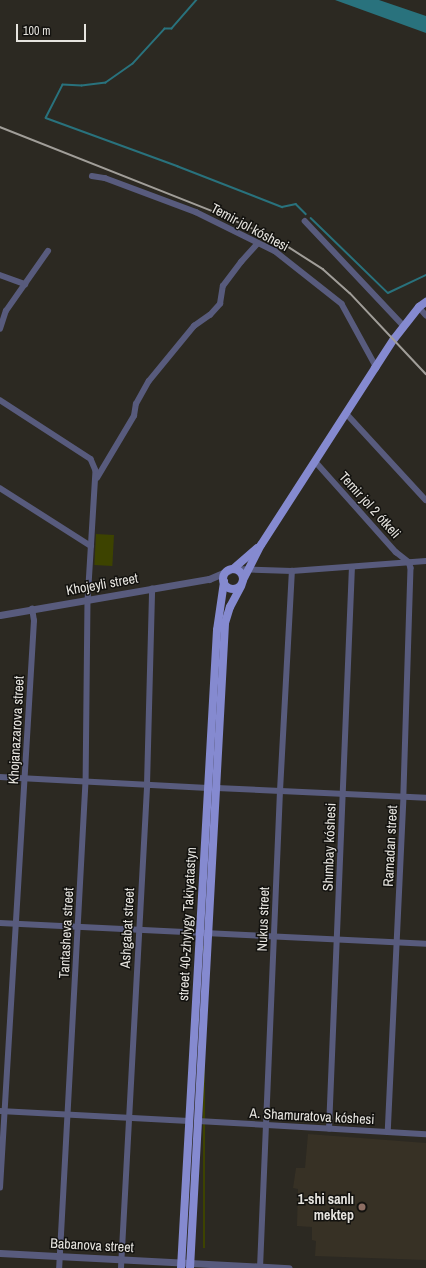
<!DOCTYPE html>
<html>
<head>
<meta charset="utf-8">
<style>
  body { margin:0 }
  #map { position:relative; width:426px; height:1268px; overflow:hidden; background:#2c2922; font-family:"Archivo Narrow",sans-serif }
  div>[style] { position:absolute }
  .built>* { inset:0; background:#373125 }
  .green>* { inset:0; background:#3d4300; transform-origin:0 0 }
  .water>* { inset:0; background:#29727d }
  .stream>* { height:1.5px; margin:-0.75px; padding:0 0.75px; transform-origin:0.75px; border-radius:0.75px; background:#29727d }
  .minor>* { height:5.5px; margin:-2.75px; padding:0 2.75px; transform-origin:2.75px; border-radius:2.75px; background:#585b7d }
  .tertiary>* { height:7px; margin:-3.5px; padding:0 3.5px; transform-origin:3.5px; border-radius:3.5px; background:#585b7d }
  .primary>* { height:8px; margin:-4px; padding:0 4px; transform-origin:4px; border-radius:4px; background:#858ad0 }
  .primary>.ring { margin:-4px; padding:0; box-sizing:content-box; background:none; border:8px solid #858ad0; border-radius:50% }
  .rail>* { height:1.5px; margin:-0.75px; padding:0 0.75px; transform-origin:0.75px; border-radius:0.75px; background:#a19e99 }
  .dots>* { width:11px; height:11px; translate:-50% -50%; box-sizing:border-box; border:2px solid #13120f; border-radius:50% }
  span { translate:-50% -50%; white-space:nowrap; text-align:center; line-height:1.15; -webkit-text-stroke:3px #13120f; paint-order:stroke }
  .street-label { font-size:14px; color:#e6e4df }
  .poi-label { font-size:14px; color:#e6e4df; font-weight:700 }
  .right { translate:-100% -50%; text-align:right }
  .scale { position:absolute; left:16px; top:24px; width:70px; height:18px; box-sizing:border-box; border:2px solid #e6e4df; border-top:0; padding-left:5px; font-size:12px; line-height:14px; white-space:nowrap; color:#e6e4df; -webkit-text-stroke:3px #13120f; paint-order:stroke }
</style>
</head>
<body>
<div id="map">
  <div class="built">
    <div style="clip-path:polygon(308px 1134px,426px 1143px,426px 1260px,315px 1256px,316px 1241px,312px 1240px,312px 1227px,297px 1226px,298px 1189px,293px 1188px,296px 1168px,305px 1168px)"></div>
  </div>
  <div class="green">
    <div style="left:96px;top:534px;width:18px;height:31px;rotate:3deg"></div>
    <div style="left:203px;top:946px;width:2px;height:302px"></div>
  </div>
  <div class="water">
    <div style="clip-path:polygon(335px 0,379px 0,426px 16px,426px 33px)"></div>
  </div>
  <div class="stream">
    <div style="left:197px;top:0;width:38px;rotate:131deg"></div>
    <div style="left:172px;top:29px;width:7px;rotate:180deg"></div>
    <div style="left:165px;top:29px;width:47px;rotate:132.4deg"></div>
    <div style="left:133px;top:64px;width:33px;rotate:145deg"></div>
    <div style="left:106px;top:83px;width:24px;rotate:173deg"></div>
    <div style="left:82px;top:86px;width:19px;rotate:-177deg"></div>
    <div style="left:63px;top:85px;width:37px;rotate:117deg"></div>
    <div style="left:46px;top:118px;width:140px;rotate:20.1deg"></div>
    <div style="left:177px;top:166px;width:113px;rotate:21.3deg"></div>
    <div style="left:282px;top:207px;width:14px;rotate:-12deg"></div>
    <div style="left:296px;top:204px;width:14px;rotate:45deg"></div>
    <div style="left:311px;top:218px;width:107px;rotate:44.2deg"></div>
    <div style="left:388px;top:293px;width:42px;rotate:-25.3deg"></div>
  </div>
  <div class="minor">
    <div style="left:92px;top:176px;width:13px;rotate:9deg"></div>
    <div style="left:105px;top:178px;width:97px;rotate:20.5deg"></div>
    <div style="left:196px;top:212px;width:88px;rotate:26.3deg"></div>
    <div style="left:275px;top:251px;width:85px;rotate:38.3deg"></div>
    <div style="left:342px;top:304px;width:71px;rotate:61.3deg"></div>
    <div style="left:305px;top:221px;width:144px;rotate:46.7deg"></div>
    <div style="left:0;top:275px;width:27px;rotate:20deg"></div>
    <div style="left:419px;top:307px;width:11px;rotate:49deg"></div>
    <div style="left:0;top:329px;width:19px;rotate:-72deg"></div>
    <div style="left:6px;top:311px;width:73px;rotate:-55deg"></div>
    <div style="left:0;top:400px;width:108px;rotate:33deg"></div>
    <div style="left:91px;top:459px;width:13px;rotate:67deg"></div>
    <div style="left:96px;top:471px;width:129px;rotate:93.5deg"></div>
    <div style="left:88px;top:600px;width:182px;rotate:90.6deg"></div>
    <div style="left:86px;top:782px;width:487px;rotate:93.1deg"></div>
    <div style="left:346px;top:413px;width:118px;rotate:47.4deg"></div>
    <div style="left:315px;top:461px;width:122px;rotate:48.3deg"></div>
    <div style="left:396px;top:552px;width:16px;rotate:38deg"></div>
    <div style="left:409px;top:562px;width:6px;rotate:72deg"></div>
    <div style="left:411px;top:568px;width:229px;rotate:91.8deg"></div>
    <div style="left:404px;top:797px;width:334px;rotate:92.7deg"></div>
    <div style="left:97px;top:478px;width:72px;rotate:-59.2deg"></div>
    <div style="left:134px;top:416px;width:12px;rotate:-81deg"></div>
    <div style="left:136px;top:404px;width:26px;rotate:-61deg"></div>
    <div style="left:149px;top:381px;width:71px;rotate:-50.7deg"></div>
    <div style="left:194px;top:326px;width:19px;rotate:-35deg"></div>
    <div style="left:210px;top:315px;width:15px;rotate:-48deg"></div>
    <div style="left:220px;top:304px;width:18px;rotate:-81deg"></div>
    <div style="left:223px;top:286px;width:30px;rotate:-53deg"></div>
    <div style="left:241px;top:262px;width:25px;rotate:-48deg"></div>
    <div style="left:0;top:488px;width:108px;rotate:32.5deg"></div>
    <div style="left:236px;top:569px;width:56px;rotate:2deg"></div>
    <div style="left:292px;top:571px;width:134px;rotate:-4.3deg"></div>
    <div style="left:0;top:777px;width:208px;rotate:3deg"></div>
    <div style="left:217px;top:788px;width:209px;rotate:2.7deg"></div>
    <div style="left:0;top:923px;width:427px;rotate:2.8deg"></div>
    <div style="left:0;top:1111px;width:189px;rotate:3deg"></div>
    <div style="left:198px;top:1121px;width:228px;rotate:3.3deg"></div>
    <div style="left:329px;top:1129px;width:562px;rotate:-87.66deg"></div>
    <div style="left:0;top:1188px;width:568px;rotate:-86.57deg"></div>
    <div style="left:34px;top:621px;width:12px;rotate:-99deg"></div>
    <div style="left:121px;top:1268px;width:484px;rotate:-86.9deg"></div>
    <div style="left:147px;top:785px;width:196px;rotate:-88.5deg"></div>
    <div style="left:260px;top:1268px;width:477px;rotate:-87.6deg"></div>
    <div style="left:280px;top:791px;width:220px;rotate:-86.9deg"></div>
  </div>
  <div class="tertiary">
    <div style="left:0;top:615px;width:212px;rotate:-9.8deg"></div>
    <div style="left:209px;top:579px;width:21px;rotate:-23deg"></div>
    <div style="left:0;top:1253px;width:289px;rotate:3deg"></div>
  </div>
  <div class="primary">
    <div style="left:233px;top:569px;width:32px;rotate:-41deg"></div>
    <div class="ring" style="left:223px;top:569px;width:12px;height:12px"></div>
    <div style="left:243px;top:580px;width:39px;rotate:-63deg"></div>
    <div style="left:261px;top:545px;width:211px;rotate:-57.2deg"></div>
    <div style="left:375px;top:368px;width:35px;rotate:-57deg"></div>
    <div style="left:394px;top:339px;width:41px;rotate:-52deg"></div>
    <div style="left:419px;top:307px;width:9px;rotate:-36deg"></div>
    <div style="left:181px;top:1268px;width:639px;rotate:-86.77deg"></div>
    <div style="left:217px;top:630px;width:49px;rotate:-81.7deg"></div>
    <div style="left:190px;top:1268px;width:646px;rotate:-86.89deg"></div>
    <div style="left:225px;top:623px;width:17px;rotate:-73deg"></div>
    <div style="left:230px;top:607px;width:24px;rotate:-62deg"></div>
  </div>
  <div class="rail">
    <div style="left:0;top:127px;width:237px;rotate:21.6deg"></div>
    <div style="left:220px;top:214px;width:61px;rotate:24.1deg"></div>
    <div style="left:276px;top:239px;width:56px;rotate:32.6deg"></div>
    <div style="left:323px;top:269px;width:36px;rotate:42deg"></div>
    <div style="left:350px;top:293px;width:111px;rotate:46.8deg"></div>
  </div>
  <div class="dots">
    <div style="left:362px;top:1207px;background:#8d6e63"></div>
  </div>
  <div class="street-label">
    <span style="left:250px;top:227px;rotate:28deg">Temir jol kóshesi</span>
    <span style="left:370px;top:505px;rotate:48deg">Temir jol 2 ótkeli</span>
    <span style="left:102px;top:584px;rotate:-10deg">Khojeyli street</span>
    <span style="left:16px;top:730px;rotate:-87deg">Khojanazarova street</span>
    <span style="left:390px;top:846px;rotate:-87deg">Ramadan street</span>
    <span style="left:329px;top:847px;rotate:-88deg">Shımbay kóshesi</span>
    <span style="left:263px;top:919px;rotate:-88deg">Nukus street</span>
    <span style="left:187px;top:924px;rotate:-87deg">street 40-zhylygy Takiyatastyn</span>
    <span style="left:127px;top:928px;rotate:-87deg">Ashgabat street</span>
    <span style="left:66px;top:933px;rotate:-87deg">Tantasheva street</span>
    <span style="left:312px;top:1116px;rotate:3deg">A. Shamuratova kóshesi</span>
    <span style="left:92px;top:1245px;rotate:3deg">Babanova street</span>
  </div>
  <div class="poi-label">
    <span class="right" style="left:354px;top:1207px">1-shi sanlı<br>mektep</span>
  </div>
  <div class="scale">100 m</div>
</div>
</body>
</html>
